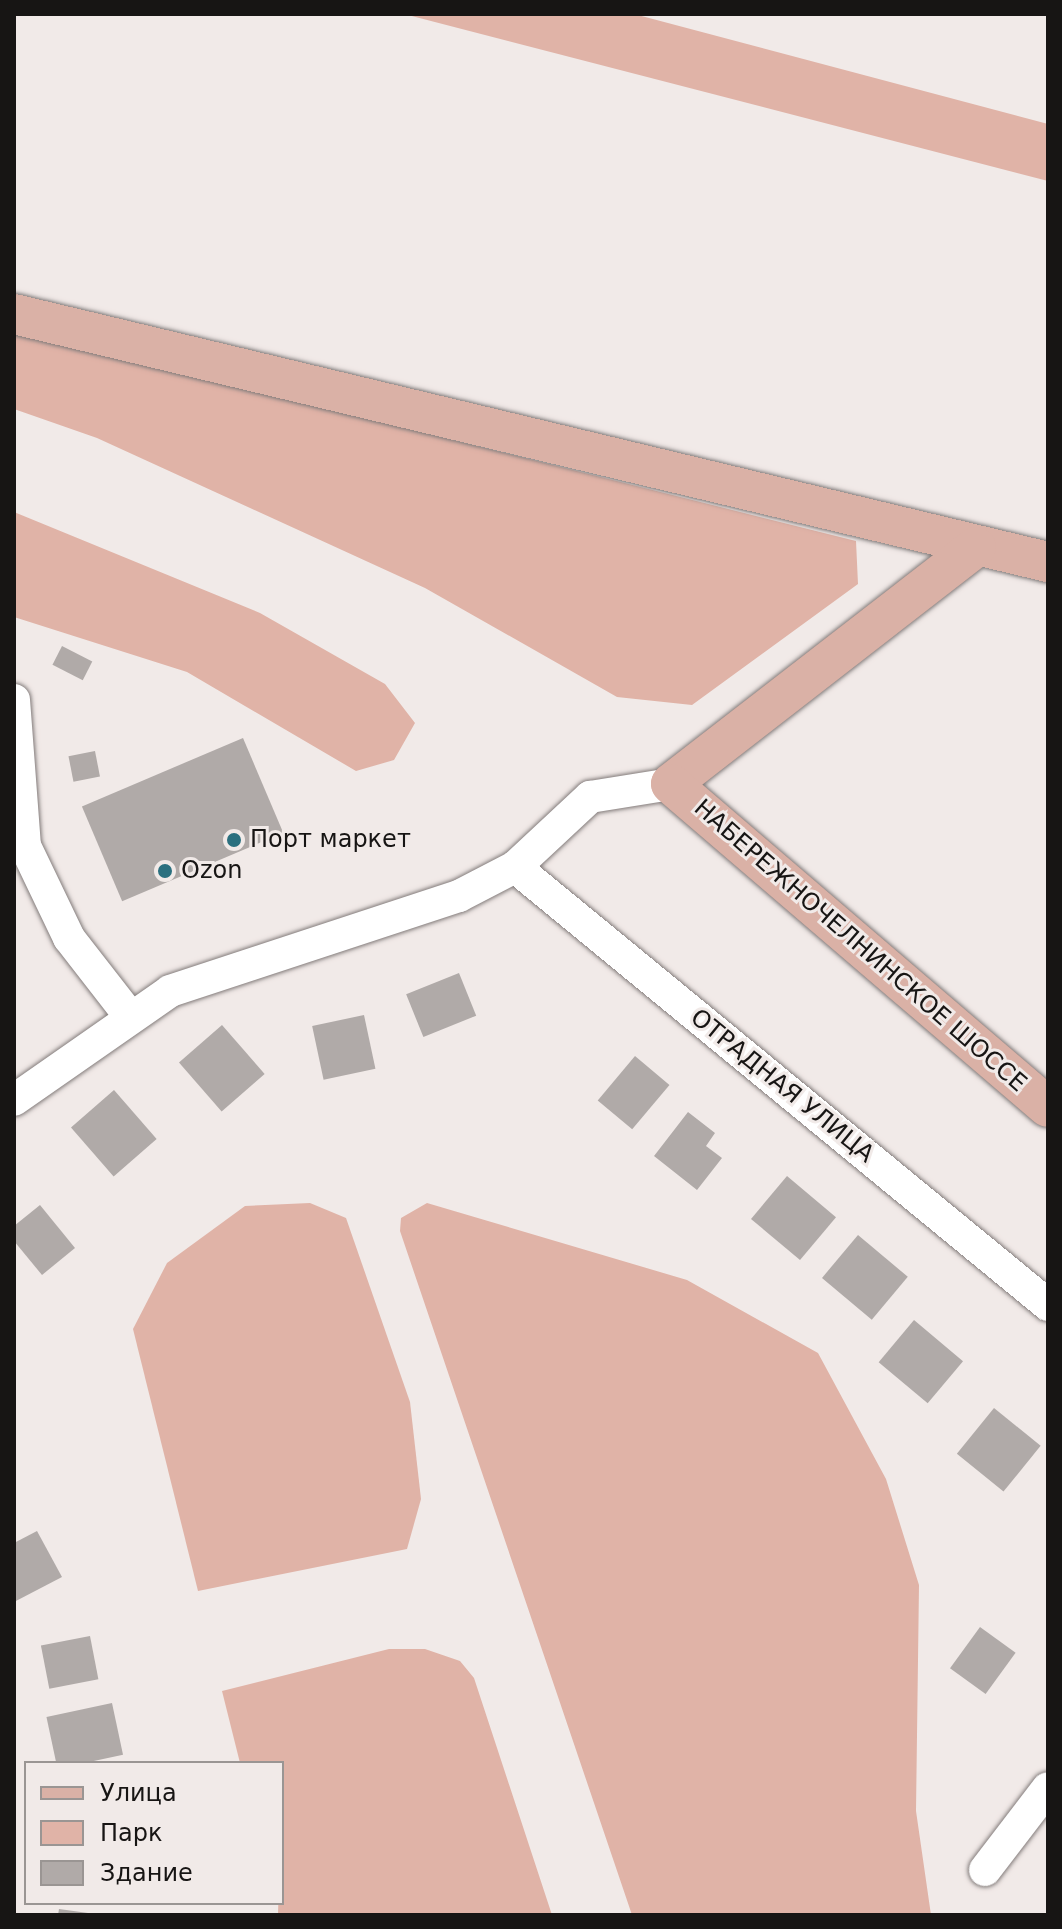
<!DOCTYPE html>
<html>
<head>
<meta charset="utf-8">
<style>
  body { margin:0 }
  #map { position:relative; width:1062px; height:1929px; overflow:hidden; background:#f1eae8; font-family:"DejaVu Sans",sans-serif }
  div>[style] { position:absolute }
  .green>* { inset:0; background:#e0b3a7 }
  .building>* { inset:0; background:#b0aaa8; transform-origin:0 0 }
  .roads { filter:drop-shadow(0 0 2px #837c7b) drop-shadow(0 0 2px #837c7b) }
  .minor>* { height:32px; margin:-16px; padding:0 16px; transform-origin:16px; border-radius:16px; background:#fff }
  .major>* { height:40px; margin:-20px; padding:0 20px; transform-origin:20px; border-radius:20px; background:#dab1a6 }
  .dots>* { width:22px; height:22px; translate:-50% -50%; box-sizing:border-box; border:4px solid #f1eae8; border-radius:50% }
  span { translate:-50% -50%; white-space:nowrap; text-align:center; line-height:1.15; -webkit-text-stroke:6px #f1eae8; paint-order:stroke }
  .poi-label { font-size:24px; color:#171514 }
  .left { translate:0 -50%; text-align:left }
  .street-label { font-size:24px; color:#171514 }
  .frame { position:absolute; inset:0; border:16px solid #171514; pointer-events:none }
  .legend { position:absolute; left:24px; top:1761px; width:260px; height:144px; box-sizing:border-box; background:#f1eae8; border:2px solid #9a9593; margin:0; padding:10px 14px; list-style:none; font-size:24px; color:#171514 }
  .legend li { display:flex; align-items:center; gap:16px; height:40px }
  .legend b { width:40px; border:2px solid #9a9593 }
</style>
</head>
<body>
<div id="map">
  <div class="green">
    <div style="clip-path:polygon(404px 14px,634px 14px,1048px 124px,1048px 181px)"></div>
    <div style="clip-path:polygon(14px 330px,856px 541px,858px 584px,692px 705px,617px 697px,425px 588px,97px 438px,14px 409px)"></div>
    <div style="clip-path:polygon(14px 512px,260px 613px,385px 684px,415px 723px,394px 760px,356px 771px,187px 672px,14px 617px)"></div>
    <div style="clip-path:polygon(310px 1203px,346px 1218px,410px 1402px,421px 1499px,407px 1549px,198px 1591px,133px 1329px,167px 1263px,245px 1206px)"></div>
    <div style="clip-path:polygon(427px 1203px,687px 1280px,818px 1353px,886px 1479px,919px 1585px,916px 1811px,931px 1915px,632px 1915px,400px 1231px,401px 1218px)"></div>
    <div style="clip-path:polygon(389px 1649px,425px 1649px,460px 1661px,474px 1678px,552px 1915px,278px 1915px,282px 1763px,240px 1763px,222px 1691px)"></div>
  </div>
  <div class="building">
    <div style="left:62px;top:646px;width:34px;height:21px;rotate:27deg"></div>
    <div style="left:243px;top:738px;width:103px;height:175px;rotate:67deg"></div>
    <div style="left:95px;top:751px;width:26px;height:27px;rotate:79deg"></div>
    <div style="left:459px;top:973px;width:46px;height:57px;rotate:68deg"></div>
    <div style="left:364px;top:1015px;width:55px;height:53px;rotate:78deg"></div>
    <div style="left:222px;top:1025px;width:65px;height:57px;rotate:49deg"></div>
    <div style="left:635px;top:1056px;width:45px;height:58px;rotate:40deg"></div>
    <div style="left:114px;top:1090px;width:65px;height:57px;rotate:49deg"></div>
    <div style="clip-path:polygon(688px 1112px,715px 1133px,706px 1146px,722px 1158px,697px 1190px,654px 1156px)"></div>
    <div style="left:787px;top:1176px;width:64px;height:56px;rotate:40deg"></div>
    <div style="clip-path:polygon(40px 1205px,75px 1248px,42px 1275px,14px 1241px,14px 1226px)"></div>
    <div style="left:858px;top:1235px;width:65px;height:56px;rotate:40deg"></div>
    <div style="left:914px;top:1320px;width:64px;height:55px;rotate:40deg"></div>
    <div style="left:994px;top:1408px;width:60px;height:59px;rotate:39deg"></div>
    <div style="clip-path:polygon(37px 1531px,62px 1577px,14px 1602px,14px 1543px)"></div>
    <div style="left:980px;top:1627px;width:44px;height:51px;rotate:36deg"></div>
    <div style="left:90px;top:1636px;width:44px;height:50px;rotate:79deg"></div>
    <div style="left:112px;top:1703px;width:53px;height:67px;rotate:78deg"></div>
    <div style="clip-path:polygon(59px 1909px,88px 1913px,88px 1915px,58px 1915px)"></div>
  </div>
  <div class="roads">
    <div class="minor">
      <div style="left:14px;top:700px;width:146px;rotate:85.7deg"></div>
      <div style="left:25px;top:846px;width:102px;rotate:64.4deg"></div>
      <div style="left:69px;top:938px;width:98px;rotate:52.1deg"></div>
      <div style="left:515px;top:867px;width:690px;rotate:39.41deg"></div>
      <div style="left:14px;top:1100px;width:190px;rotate:-34.9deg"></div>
      <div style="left:170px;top:991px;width:304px;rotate:-18.2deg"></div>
      <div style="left:459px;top:896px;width:63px;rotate:-27.4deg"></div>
      <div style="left:515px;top:867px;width:103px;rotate:-43deg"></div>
      <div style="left:590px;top:797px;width:82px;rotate:-9.1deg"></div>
      <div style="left:985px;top:1870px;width:103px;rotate:-52.5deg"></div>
    </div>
    <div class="major">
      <div style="left:14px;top:314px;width:1063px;rotate:13.49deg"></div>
      <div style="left:976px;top:547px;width:386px;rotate:142.2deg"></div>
      <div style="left:671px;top:784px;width:496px;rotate:40.6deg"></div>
    </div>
  </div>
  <div class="dots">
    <div style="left:234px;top:840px;background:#2b707f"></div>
    <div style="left:165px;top:871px;background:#2b707f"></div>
  </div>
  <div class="poi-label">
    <span class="left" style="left:250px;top:840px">Порт маркет</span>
    <span class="left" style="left:181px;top:871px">Ozon</span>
  </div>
  <div class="street-label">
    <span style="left:860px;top:946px;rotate:41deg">НАБЕРЕЖНОЧЕЛНИНСКОЕ ШОССЕ</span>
    <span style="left:782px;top:1086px;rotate:39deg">ОТРАДНАЯ УЛИЦА</span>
  </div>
  <div class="frame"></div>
  <ul class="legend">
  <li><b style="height:10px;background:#dab1a6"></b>Улица</li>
  <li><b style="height:22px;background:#e0b3a7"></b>Парк</li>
  <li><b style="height:22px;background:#b0aaa8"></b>Здание</li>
  </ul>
</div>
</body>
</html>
